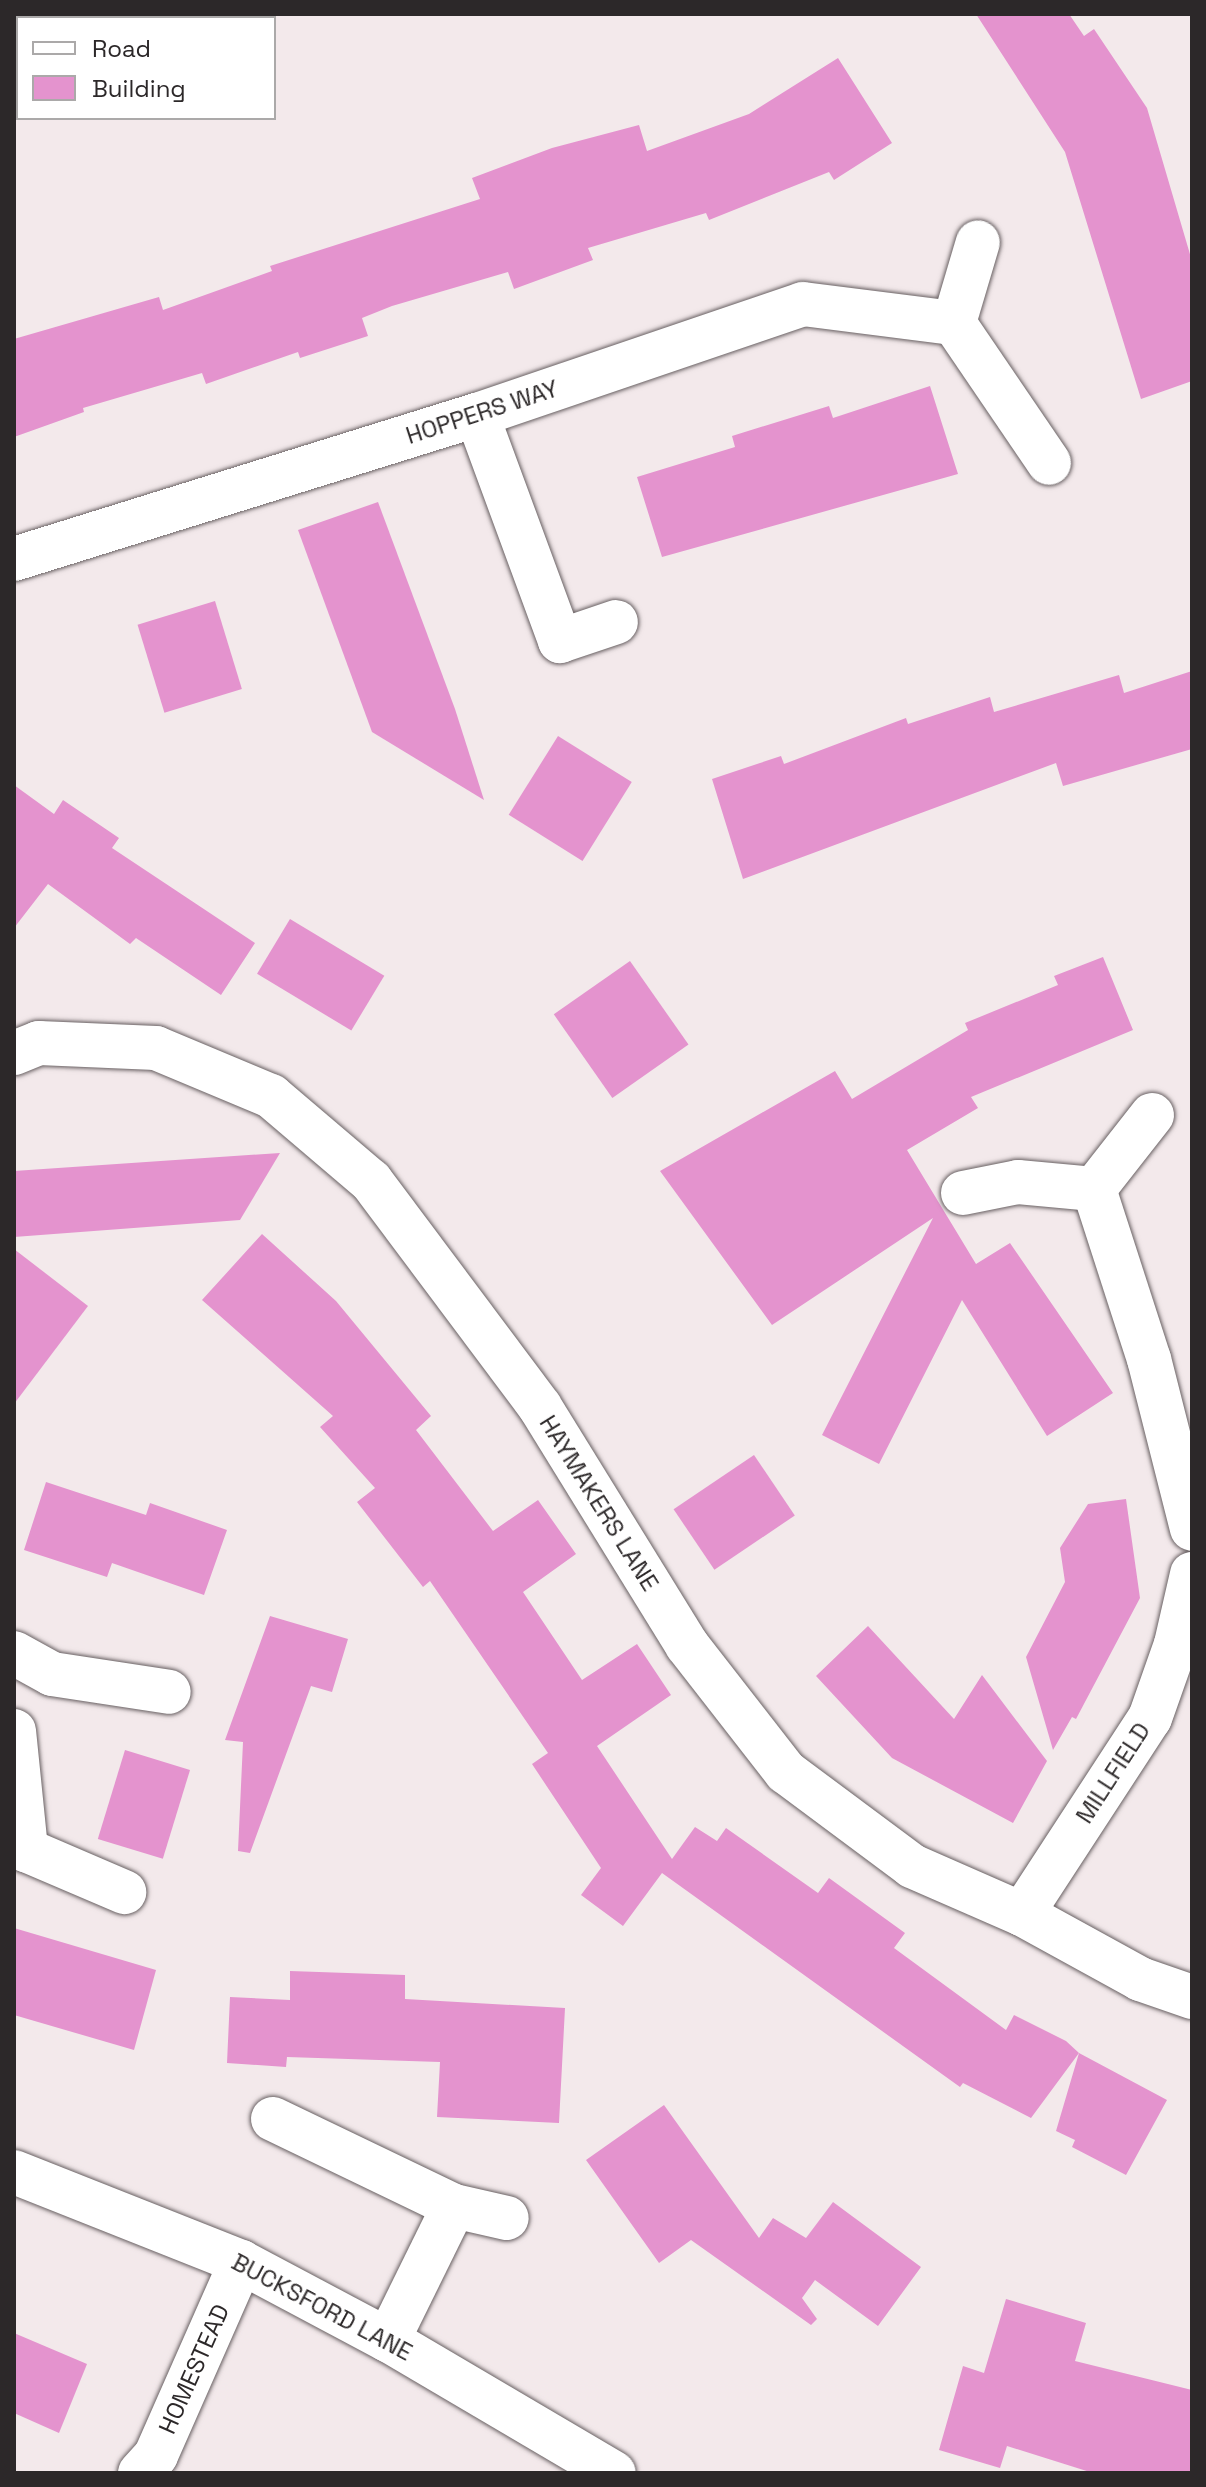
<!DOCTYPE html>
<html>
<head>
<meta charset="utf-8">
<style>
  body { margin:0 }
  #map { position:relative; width:1206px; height:2487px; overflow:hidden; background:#f3e9eb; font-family:"Space Grotesk",sans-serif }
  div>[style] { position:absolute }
  .building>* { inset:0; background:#e493ce; transform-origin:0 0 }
  .roads { filter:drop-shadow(0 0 2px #686062) drop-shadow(0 0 2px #686062) }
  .minor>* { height:44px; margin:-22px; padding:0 22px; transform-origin:22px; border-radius:22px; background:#fff }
  .major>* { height:44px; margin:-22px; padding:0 22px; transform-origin:22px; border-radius:22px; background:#fff }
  span { translate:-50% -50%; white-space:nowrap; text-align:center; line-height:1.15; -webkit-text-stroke:6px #fff; paint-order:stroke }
  .street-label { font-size:24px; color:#2c2829 }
  .frame { position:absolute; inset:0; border:16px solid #2c2829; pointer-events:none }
  .legend { position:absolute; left:16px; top:16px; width:260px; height:104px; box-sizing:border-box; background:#fff; border:2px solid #aba9a9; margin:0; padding:10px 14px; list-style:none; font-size:24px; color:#2c2829 }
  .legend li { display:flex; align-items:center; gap:16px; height:40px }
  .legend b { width:40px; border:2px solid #aba9a9 }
</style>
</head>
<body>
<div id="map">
  <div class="building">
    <div style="clip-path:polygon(976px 14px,1069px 14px,1084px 36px,1094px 29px,1147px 108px,1192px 261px,1192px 381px,1141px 399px,1065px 152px)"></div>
    <div style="clip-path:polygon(838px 58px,892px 143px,834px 180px,829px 172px,709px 220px,706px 213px,588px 248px,593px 260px,514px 289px,508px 272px,392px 306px,362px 318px,368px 336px,300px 358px,298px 352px,206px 384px,202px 373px,83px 408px,84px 412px,14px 437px,14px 339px,159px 297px,163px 310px,272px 271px,270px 266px,480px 199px,472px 178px,552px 148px,639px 125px,647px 151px,749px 114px)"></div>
    <div style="clip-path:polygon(930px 386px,958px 474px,662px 557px,637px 477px,735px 447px,732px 436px,829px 406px,833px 418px)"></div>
    <div style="clip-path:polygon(378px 502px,455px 709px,484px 800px,372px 732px,298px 530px)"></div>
    <div style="left:215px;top:601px;width:92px;height:81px;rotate:73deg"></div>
    <div style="clip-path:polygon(1192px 671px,1192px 749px,1063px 786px,1056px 763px,743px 879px,712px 779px,781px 756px,784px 764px,906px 718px,908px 724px,990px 697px,994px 712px,1119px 675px,1124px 693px)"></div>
    <div style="left:558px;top:736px;width:87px;height:93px;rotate:32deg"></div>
    <div style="clip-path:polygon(14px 785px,54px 814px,63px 800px,119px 838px,112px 848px,255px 943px,221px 995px,136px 938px,130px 944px,48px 884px,14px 928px)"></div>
    <div style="left:290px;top:919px;width:110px;height:64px;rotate:31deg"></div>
    <div style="clip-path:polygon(1103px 957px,1133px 1030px,971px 1097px,978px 1108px,907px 1150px,976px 1264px,1010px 1243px,1113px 1393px,1047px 1436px,962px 1300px,879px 1464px,822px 1435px,933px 1218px,772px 1325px,660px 1171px,835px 1071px,852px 1099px,968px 1030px,965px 1023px,1058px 985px,1054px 976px)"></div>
    <div style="left:630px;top:961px;width:102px;height:93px;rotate:55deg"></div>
    <div style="clip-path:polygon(280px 1153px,240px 1220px,14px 1237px,14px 1171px)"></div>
    <div style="clip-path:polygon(262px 1234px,336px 1301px,431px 1416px,416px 1430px,493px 1531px,538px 1500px,576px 1554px,523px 1592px,582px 1680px,637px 1644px,671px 1695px,597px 1746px,672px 1859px,695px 1827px,717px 1841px,726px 1828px,818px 1893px,829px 1878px,905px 1933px,894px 1948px,1006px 2030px,1014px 2015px,1066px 2041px,1079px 2053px,1031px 2118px,963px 2083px,960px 2087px,662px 1873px,623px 1926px,581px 1895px,601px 1868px,532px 1764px,548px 1753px,430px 1581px,423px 1587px,357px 1502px,375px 1488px,320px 1427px,333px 1416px,202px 1300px)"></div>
    <div style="clip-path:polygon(14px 1249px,88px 1306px,14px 1404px)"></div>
    <div style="left:754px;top:1455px;width:73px;height:97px;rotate:56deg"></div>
    <div style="clip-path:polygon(46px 1482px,146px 1515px,150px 1503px,227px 1530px,204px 1595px,112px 1563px,107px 1577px,24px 1550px)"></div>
    <div style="clip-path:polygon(1126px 1499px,1140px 1598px,1076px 1719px,1072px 1717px,1053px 1750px,1026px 1657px,1065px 1582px,1060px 1548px,1088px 1504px)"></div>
    <div style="clip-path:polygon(270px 1616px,348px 1639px,332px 1692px,311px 1686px,250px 1853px,238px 1851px,243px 1742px,225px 1740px)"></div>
    <div style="clip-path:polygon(868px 1626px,954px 1719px,982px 1675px,1047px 1761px,1013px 1823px,892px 1758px,816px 1676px)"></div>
    <div style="left:125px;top:1750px;width:68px;height:93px;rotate:17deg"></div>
    <div style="clip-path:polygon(14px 1928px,156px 1970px,134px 2050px,14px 2015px)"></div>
    <div style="clip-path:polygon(290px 1971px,405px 1975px,405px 1999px,565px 2008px,559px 2123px,437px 2117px,440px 2062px,287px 2057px,286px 2067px,227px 2063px,230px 1997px,290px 2000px)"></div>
    <div style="clip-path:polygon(1079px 2053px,1167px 2100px,1126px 2175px,1072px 2147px,1075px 2140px,1056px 2131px)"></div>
    <div style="clip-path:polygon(664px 2105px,759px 2238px,773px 2218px,806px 2238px,833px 2202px,921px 2267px,878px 2326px,815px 2280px,802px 2298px,817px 2319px,811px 2325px,691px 2240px,659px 2263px,586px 2160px)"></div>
    <div style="clip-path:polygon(1006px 2299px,1086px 2323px,1075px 2361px,1192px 2390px,1192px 2473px,1093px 2473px,1007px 2446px,1000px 2468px,939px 2450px,963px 2366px,984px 2373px)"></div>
    <div style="clip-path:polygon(14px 2333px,87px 2364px,59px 2433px,14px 2413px)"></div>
  </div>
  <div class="roads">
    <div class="minor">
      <div style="left:954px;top:323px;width:84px;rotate:-73.5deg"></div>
      <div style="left:477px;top:415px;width:241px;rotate:69.8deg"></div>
      <div style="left:560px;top:641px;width:59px;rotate:-18.7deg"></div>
      <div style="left:14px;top:559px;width:485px;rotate:-17.3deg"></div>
      <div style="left:477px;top:415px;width:344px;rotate:-18.8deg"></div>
      <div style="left:803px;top:304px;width:152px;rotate:7.2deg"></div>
      <div style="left:954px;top:323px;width:169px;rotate:55.8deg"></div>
      <div style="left:14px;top:1053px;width:27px;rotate:-22deg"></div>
      <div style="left:39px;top:1043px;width:117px;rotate:2.4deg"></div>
      <div style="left:156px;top:1048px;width:125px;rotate:22.7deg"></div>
      <div style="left:271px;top:1096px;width:131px;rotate:40.4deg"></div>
      <div style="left:371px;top:1181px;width:282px;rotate:53.2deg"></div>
      <div style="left:540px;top:1407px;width:280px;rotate:58.3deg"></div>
      <div style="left:687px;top:1645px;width:161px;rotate:52.1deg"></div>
      <div style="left:786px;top:1772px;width:157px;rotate:36.7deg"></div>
      <div style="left:912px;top:1866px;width:120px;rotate:23.6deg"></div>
      <div style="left:1022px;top:1914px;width:135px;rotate:28.8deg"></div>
      <div style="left:1140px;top:1979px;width:55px;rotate:19.1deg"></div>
      <div style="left:1094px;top:1189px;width:179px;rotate:72.1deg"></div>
      <div style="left:1149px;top:1359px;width:175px;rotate:75.8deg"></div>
      <div style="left:963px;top:1193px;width:56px;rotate:-11.3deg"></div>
      <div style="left:1018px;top:1182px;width:76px;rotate:5.3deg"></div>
      <div style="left:1094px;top:1189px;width:94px;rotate:-51.9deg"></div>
      <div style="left:14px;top:1653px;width:43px;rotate:28.9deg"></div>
      <div style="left:52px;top:1674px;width:118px;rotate:8.7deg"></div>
      <div style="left:14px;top:1731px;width:120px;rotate:84.2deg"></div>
      <div style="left:26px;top:1850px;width:107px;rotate:23.2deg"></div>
      <div style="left:1022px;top:1914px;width:234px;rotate:-56.9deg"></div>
      <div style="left:1150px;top:1718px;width:78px;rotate:-70.6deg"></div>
      <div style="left:1176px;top:1644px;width:72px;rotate:-77.1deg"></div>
      <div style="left:273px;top:2119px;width:201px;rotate:25.7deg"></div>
      <div style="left:454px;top:2206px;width:54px;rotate:12.8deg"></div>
      <div style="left:14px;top:2172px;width:244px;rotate:21.6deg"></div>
      <div style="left:241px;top:2262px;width:166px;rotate:28deg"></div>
      <div style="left:388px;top:2340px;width:262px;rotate:30.5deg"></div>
      <div style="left:388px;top:2340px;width:149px;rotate:-63.8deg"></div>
      <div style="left:140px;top:2473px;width:24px;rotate:-48deg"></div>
      <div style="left:156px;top:2455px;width:211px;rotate:-66.2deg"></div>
    </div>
    <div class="major">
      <div style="left:159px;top:18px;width:13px;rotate:-18deg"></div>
      <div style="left:14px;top:69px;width:4px;rotate:-14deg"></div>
    </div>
  </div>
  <div class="street-label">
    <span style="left:482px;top:412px;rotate:-18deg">HOPPERS WAY</span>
    <span style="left:599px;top:1503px;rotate:58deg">HAYMAKERS LANE</span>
    <span style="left:1113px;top:1773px;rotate:-57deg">MILLFIELD</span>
    <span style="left:322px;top:2307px;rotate:28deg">BUCKSFORD LANE</span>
    <span style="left:194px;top:2369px;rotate:-66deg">HOMESTEAD</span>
  </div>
  <div class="frame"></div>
  <ul class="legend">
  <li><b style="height:10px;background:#fff"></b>Road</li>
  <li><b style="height:22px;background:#e493ce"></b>Building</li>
  </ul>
</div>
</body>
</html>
